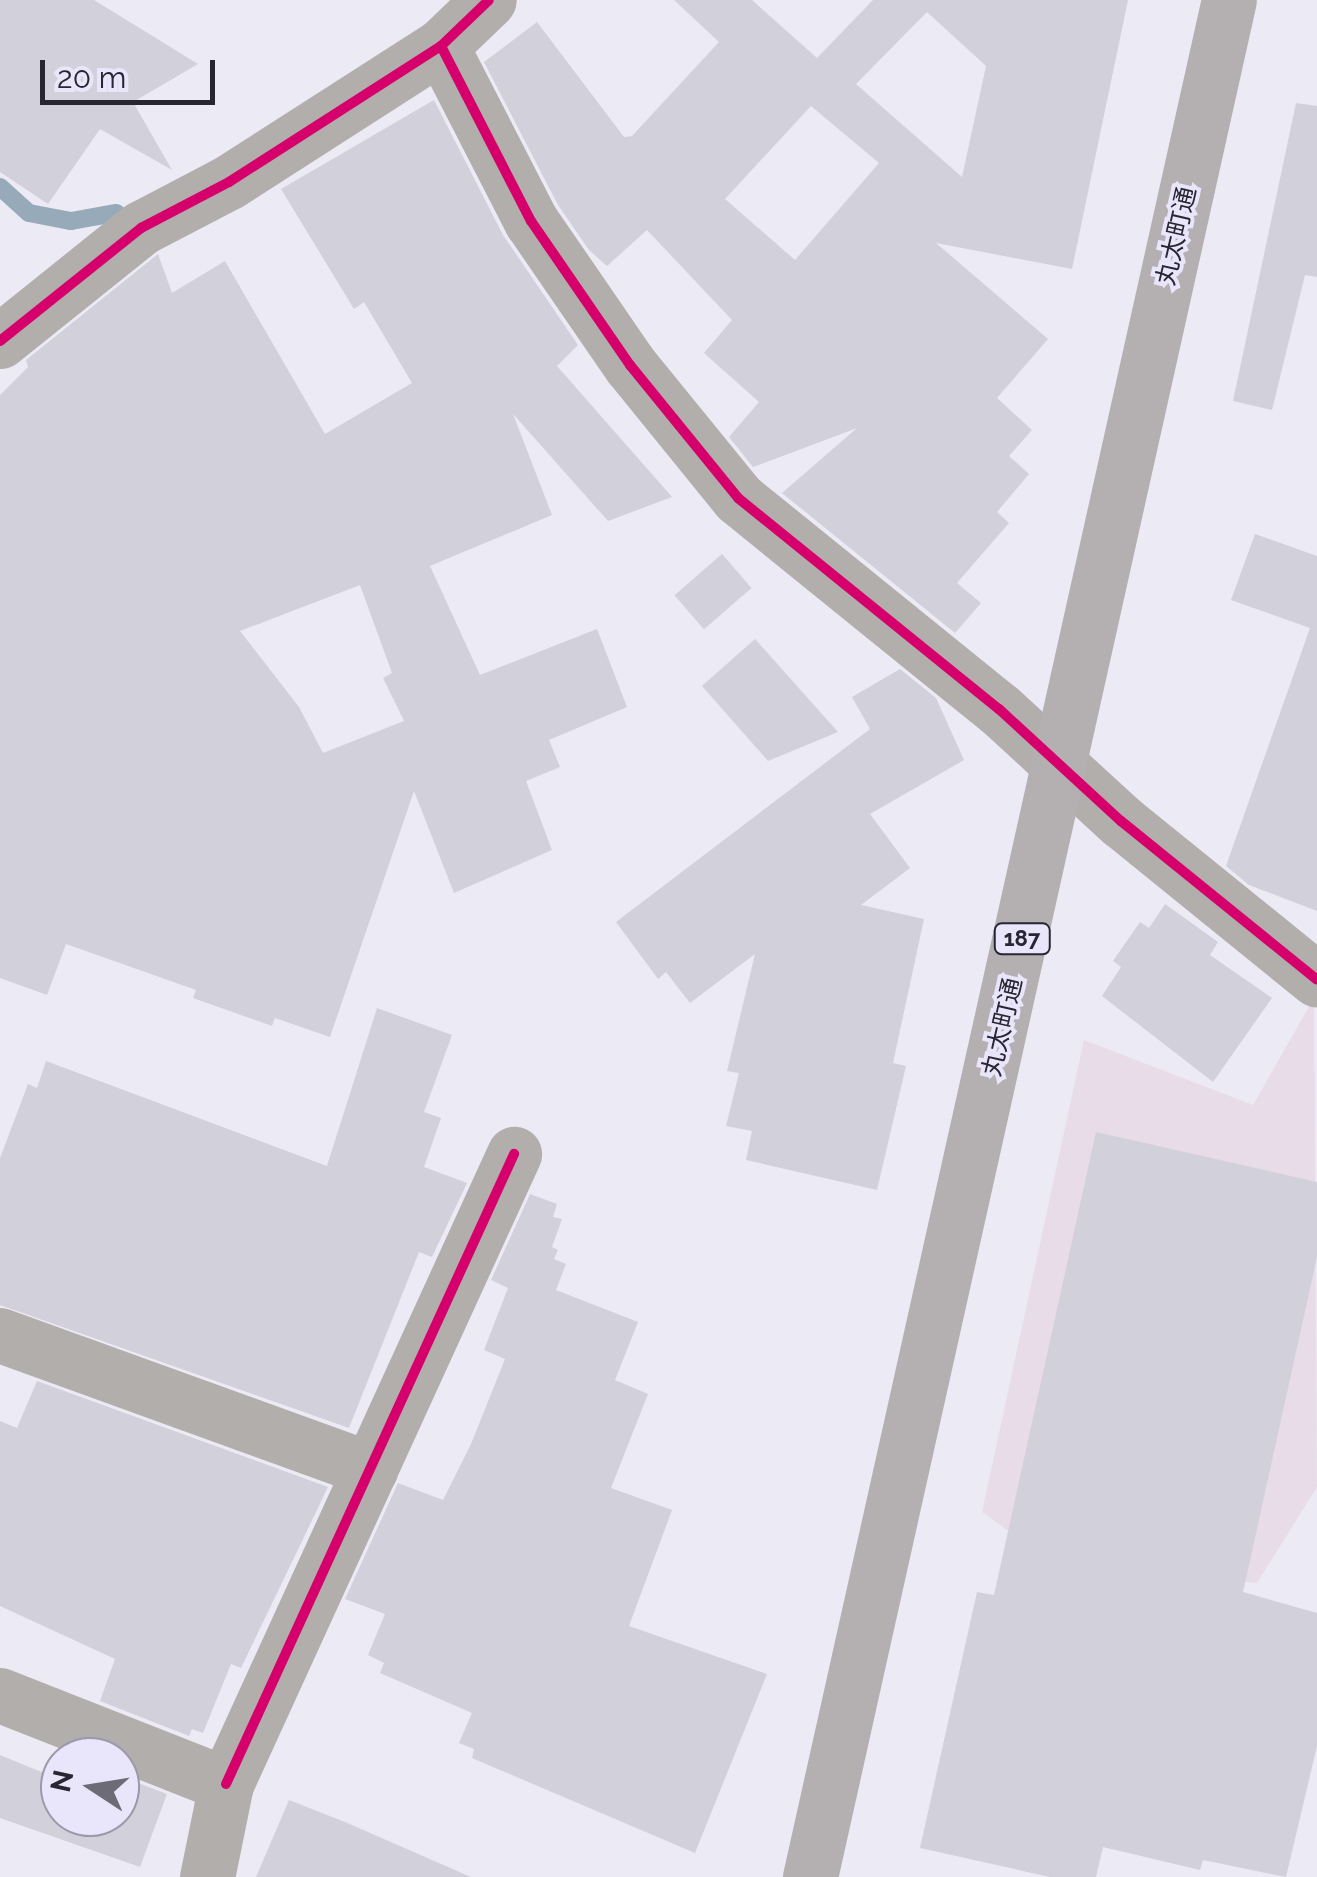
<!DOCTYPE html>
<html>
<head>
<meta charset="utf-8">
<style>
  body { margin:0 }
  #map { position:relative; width:1317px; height:1877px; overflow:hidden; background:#eceaf5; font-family:Raleway,"Noto Sans JP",sans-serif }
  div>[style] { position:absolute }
  .commercial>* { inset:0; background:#e9dce9 }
  .stream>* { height:18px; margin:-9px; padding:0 9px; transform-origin:9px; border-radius:9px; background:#97aab9 }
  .building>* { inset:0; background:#d2d0db; transform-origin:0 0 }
  .minor>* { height:55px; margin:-27.5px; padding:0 27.5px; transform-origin:27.5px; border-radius:27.5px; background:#b1aeab }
  .major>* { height:55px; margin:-27.5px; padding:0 27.5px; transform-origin:27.5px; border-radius:27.5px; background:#b4afb1 }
  .cycleway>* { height:10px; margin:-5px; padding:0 5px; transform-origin:5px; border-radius:5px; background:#d6006c }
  span { translate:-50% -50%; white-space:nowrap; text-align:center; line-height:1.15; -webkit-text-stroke:8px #e9e5fa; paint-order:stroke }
  .shield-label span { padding:2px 8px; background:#e9e5fa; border:2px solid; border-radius:8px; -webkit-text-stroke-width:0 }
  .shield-label { font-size:22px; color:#282632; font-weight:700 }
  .street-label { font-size:25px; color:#282632 }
  .north { position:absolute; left:40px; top:1737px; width:100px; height:100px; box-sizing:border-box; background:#e9e5fa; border:2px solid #9c99aa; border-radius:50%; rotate:282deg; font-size:28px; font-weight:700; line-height:40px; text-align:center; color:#282632 }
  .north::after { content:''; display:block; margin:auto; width:35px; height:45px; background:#6d6b76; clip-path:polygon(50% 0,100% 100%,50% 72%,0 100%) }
  .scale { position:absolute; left:40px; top:60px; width:175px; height:45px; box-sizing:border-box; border:5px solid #282632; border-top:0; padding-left:12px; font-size:30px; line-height:35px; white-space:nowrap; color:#282632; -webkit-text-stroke:8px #e9e5fa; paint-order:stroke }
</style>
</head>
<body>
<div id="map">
  <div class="commercial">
    <div style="clip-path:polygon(1314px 998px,1317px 1487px,1257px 1583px,1055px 1564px,982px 1512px,1084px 1040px,1253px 1105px)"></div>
  </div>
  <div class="stream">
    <div style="left:0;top:187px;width:39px;rotate:42deg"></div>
    <div style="left:29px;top:213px;width:43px;rotate:10.8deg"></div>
    <div style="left:71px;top:221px;width:46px;rotate:-10.1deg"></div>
  </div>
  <div class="building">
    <div style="clip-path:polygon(0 0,94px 0,198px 64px,133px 102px,172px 170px,100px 129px,48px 204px,0 172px)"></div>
    <div style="clip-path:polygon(evenodd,674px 0,752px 0,817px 58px,873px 0,1128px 0,1072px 269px,936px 243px,1048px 339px,997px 398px,1032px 430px,1009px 456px,1029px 474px,997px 512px,1009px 523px,957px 583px,981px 603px,955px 633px,782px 493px,857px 428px,753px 467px,729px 437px,759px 402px,704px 353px,732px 320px,647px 230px,607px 266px,589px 250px,558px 205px,484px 62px,537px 22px,624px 137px,632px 136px,719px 42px,674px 0,927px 12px,986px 66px,962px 177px,856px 84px,927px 12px,674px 0,811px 106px,879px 163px,795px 260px,725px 199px,811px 106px)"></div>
    <div style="clip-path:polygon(evenodd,434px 100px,503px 235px,578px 345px,557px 366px,672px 497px,608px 521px,513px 414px,552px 515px,430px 566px,480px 675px,597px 629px,627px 707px,549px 740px,560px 767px,526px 781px,552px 850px,454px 893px,414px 791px,330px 1037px,275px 1018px,272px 1026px,193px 998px,196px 990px,66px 944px,47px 995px,0 978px,0 395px,28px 367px,26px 360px,158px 254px,172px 293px,225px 261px,325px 434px,412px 383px,364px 302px,354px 309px,281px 189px,434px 100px,360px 585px,392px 673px,383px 678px,404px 721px,323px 753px,299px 707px,240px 631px,360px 585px)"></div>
    <div style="clip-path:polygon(1296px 103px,1317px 106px,1317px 277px,1305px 275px,1272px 410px,1233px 401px)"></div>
    <div style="clip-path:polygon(1255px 534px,1317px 556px,1317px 911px,1249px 885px,1226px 866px,1310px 628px,1231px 600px)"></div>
    <div style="left:722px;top:554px;width:45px;height:63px;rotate:49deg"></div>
    <div style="clip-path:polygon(755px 639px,838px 732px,768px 761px,702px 686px)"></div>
    <div style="clip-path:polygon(900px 669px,936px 698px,964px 760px,870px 814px,910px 868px,861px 905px,924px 919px,893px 1063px,906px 1066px,877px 1190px,746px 1160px,752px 1131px,726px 1126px,739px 1073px,727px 1071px,755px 954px,690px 1003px,666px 972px,658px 979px,616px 922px,870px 729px,852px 697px)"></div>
    <div style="clip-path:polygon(1165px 904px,1218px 942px,1210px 955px,1272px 998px,1213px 1082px,1102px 996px,1121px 967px,1113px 961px,1140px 922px,1149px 928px)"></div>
    <div style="clip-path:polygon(377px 1008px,452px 1035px,424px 1112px,441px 1118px,424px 1167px,467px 1183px,432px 1257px,419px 1252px,349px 1428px,0 1305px,0 1158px,28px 1084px,37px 1088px,46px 1061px,327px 1166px)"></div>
    <div style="clip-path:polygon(1096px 1132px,1317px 1182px,1317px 1257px,1243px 1592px,1317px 1613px,1317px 1746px,1286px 1877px,1203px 1860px,1200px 1870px,1103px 1847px,1096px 1877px,1050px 1877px,920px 1848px,977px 1592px,994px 1595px)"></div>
    <div style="clip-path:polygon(530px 1194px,557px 1204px,553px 1217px,562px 1219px,552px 1247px,558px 1250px,554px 1259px,566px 1264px,556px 1290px,638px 1322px,615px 1380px,648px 1394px,611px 1488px,672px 1510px,629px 1626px,767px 1674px,695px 1853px,472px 1758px,474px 1749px,459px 1743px,472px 1713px,380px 1673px,384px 1663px,368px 1655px,385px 1614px,345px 1599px,398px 1483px,443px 1500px,471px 1444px,505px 1359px,484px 1350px,508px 1288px,491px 1280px)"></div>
    <div style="clip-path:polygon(37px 1381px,328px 1487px,241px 1668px,231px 1664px,203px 1733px,192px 1729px,189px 1736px,100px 1701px,115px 1659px,0 1606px,0 1421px,17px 1428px)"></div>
    <div style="clip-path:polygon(0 1755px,44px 1773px,49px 1761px,60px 1765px,60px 1817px,120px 1817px,120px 1776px,167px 1794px,140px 1867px,0 1818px)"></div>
    <div style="clip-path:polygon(289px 1800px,345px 1822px,471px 1877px,256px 1877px)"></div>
  </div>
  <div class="minor">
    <div style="left:441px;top:46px;width:197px;rotate:62.8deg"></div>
    <div style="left:531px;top:221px;width:175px;rotate:55.5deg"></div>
    <div style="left:630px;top:365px;width:171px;rotate:50.9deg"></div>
    <div style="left:738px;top:498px;width:336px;rotate:39deg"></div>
    <div style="left:999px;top:709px;width:166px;rotate:42.6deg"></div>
    <div style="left:1121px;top:821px;width:252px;rotate:39deg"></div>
    <div style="left:0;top:341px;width:181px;rotate:-38.7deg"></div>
    <div style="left:141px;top:228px;width:99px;rotate:-27.6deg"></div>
    <div style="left:229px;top:182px;width:252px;rotate:-32.7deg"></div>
    <div style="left:441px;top:46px;width:66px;rotate:-43.8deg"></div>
    <div style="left:0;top:1335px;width:394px;rotate:19.9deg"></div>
    <div style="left:0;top:1695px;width:243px;rotate:21.5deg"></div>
    <div style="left:226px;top:1784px;width:95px;rotate:101.5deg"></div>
    <div style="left:226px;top:1784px;width:693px;rotate:-65.43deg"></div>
  </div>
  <div class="major">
    <div style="left:810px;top:1877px;width:1923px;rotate:-77.42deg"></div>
  </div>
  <div class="cycleway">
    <div style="left:441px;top:46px;width:197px;rotate:62.8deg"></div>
    <div style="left:531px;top:221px;width:175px;rotate:55.5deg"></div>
    <div style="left:630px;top:365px;width:171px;rotate:50.9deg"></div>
    <div style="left:738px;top:498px;width:336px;rotate:39deg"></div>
    <div style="left:999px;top:709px;width:166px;rotate:42.6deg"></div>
    <div style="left:1121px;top:821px;width:252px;rotate:39deg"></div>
    <div style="left:0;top:341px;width:181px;rotate:-38.7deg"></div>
    <div style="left:141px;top:228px;width:99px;rotate:-27.6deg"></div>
    <div style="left:229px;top:182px;width:252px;rotate:-32.7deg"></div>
    <div style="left:441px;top:46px;width:66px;rotate:-43.8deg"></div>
    <div style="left:226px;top:1784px;width:693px;rotate:-65.43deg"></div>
  </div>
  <div class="shield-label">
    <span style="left:1022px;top:939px">187</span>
  </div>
  <div class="street-label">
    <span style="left:1176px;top:236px;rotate:-77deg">丸太町通</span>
    <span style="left:1002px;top:1027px;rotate:-77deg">丸太町通</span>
  </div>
  <div class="north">N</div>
  <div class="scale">20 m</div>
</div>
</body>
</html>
